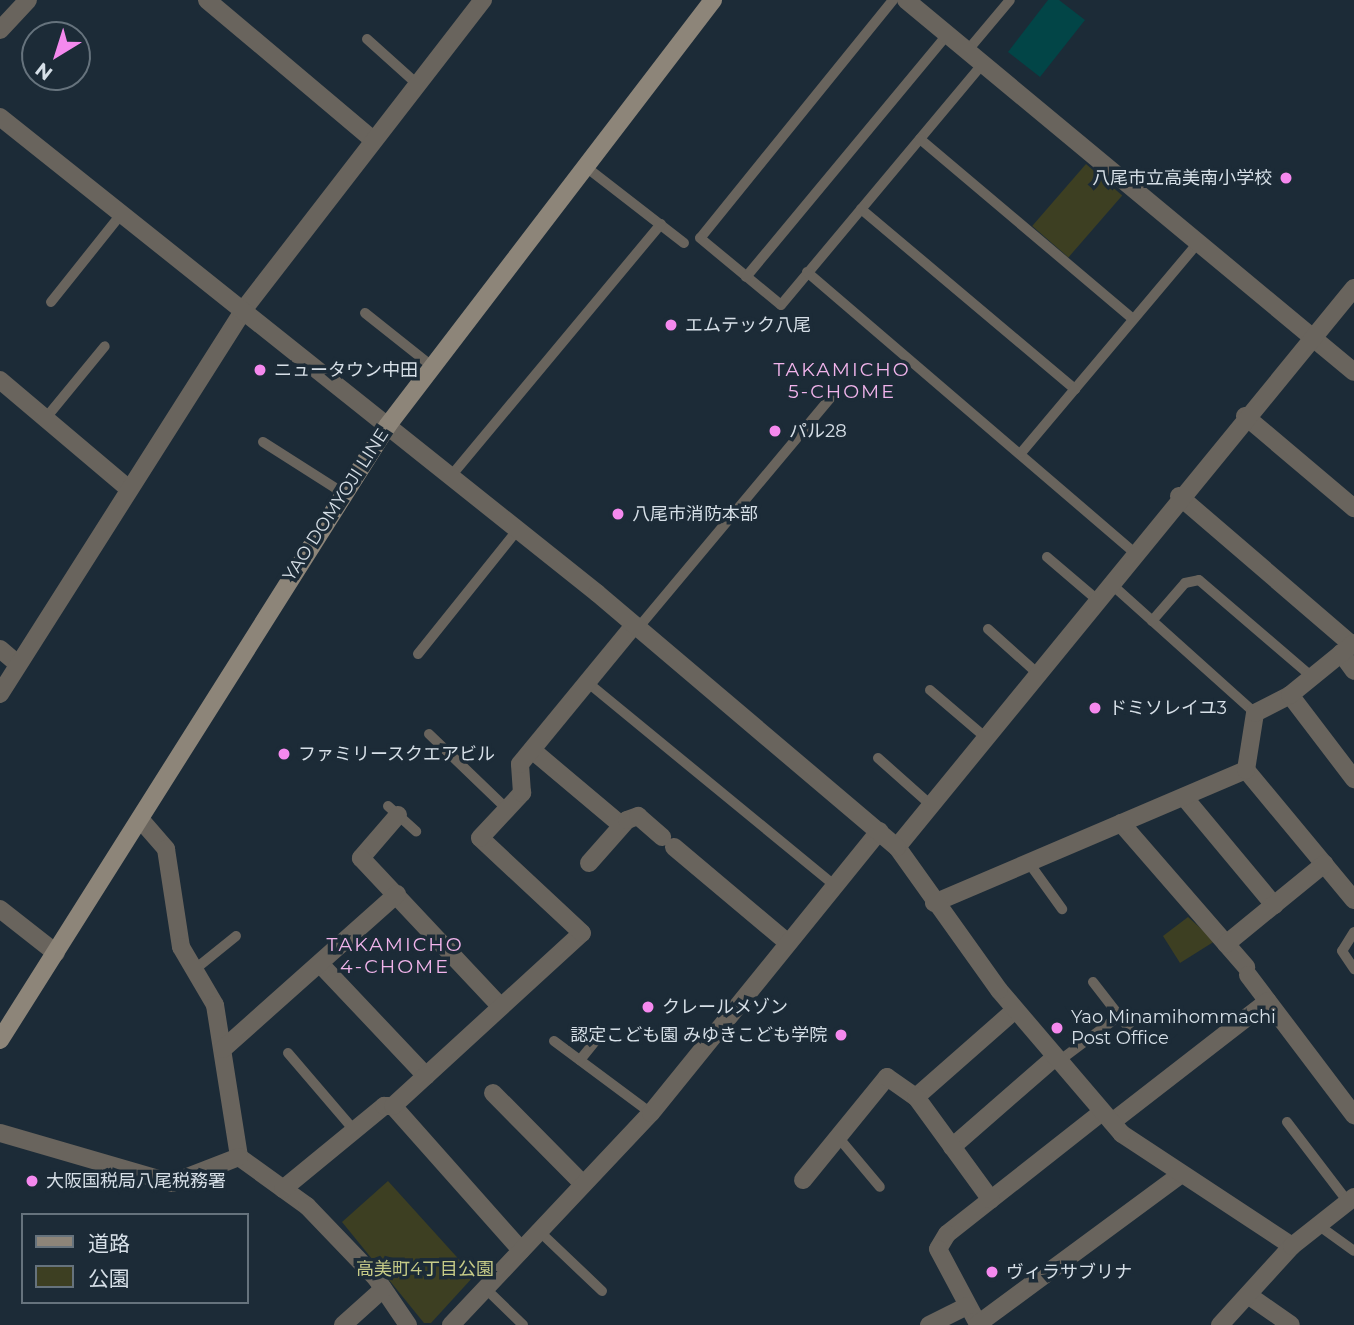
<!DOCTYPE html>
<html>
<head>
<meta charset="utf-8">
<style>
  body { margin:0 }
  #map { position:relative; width:1354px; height:1325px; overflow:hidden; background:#1c2b37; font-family:Montserrat,"Noto Sans JP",sans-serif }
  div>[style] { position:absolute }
  .green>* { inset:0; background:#3d3f22; transform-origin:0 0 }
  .water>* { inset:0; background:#024547 }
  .service>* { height:10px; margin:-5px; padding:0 5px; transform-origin:5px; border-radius:5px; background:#69645d }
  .minor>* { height:18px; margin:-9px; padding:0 9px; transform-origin:9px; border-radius:9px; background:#69645d }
  .tertiary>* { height:18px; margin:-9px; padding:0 9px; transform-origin:9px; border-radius:9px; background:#69645d }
  .secondary>* { height:18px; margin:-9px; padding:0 9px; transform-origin:9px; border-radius:9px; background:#8d8579 }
  .dots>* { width:19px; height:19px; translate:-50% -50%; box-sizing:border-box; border:4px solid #1c2b37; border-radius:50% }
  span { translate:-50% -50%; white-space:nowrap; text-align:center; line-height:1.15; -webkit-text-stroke:7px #1c2b37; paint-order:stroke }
  .poi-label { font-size:18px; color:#d6dfe7 }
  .right { translate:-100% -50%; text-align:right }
  .left { translate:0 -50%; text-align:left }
  .street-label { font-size:18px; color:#d6dfe7 }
  .park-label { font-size:18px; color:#c6cb87 }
  .neighbourhood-label { font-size:19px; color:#f1b4eb; letter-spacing:2px }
  .legend { position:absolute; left:21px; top:1213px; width:228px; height:91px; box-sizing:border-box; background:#1c2b37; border:2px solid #66737d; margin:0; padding:9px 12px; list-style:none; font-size:21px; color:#d6dfe7 }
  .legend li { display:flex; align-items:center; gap:14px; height:35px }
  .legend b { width:35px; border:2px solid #66737d }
  .north { position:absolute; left:21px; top:21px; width:70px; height:70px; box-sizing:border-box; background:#1c2b37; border:2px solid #66737d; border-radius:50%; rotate:218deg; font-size:19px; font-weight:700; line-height:28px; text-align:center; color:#d6dfe7 }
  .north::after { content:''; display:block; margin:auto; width:24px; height:32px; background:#f589ee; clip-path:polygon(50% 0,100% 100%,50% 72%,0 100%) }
</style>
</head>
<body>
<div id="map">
  <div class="green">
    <div style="left:1086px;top:164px;width:48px;height:82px;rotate:41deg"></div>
    <div style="clip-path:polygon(1188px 917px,1215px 941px,1180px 963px,1163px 936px)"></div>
    <div style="clip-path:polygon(388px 1181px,474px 1276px,431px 1323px,424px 1323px,342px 1222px)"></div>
  </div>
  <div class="water">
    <div style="clip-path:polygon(1048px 0,1059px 0,1085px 20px,1040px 77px,1008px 52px)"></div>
  </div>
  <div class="service">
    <div style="left:893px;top:0;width:306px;rotate:129deg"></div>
    <div style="left:700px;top:238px;width:105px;rotate:39.6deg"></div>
    <div style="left:781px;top:305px;width:315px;rotate:-50.1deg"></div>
    <div style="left:367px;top:39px;width:67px;rotate:42deg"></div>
    <div style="left:968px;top:50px;width:65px;rotate:-50deg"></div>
    <div style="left:920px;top:139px;width:279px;rotate:40.2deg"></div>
    <div style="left:586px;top:167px;width:124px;rotate:37.8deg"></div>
    <div style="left:861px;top:209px;width:280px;rotate:40.1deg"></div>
    <div style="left:807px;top:272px;width:429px;rotate:40.6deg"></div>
    <div style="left:746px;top:277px;width:316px;rotate:-50.3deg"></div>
    <div style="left:51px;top:302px;width:114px;rotate:-51.4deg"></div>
    <div style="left:365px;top:313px;width:87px;rotate:38.5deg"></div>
    <div style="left:45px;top:419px;width:94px;rotate:-50.6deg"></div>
    <div style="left:263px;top:442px;width:95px;rotate:32.5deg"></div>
    <div style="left:1021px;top:453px;width:275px;rotate:-49.9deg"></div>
    <div style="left:451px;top:476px;width:328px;rotate:-50.2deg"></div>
    <div style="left:1047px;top:557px;width:63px;rotate:40.5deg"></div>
    <div style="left:1109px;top:582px;width:196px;rotate:41.9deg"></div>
    <div style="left:1152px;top:621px;width:50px;rotate:-49deg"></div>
    <div style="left:1185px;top:583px;width:14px;rotate:-12deg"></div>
    <div style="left:1199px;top:580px;width:149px;rotate:40.6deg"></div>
    <div style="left:638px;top:628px;width:305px;rotate:-50.1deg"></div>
    <div style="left:988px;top:629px;width:64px;rotate:41.9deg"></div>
    <div style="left:418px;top:654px;width:160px;rotate:-51.3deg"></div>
    <div style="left:587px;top:682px;width:321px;rotate:39.4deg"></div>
    <div style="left:930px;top:690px;width:72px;rotate:40.5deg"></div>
    <div style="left:429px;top:734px;width:108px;rotate:43.9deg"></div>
    <div style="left:878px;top:758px;width:71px;rotate:41.6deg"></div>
    <div style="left:388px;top:806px;width:38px;rotate:42deg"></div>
    <div style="left:1029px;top:863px;width:57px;rotate:54.3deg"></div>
    <div style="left:1354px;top:932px;width:22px;rotate:122deg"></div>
    <div style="left:1342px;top:951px;width:22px;rotate:56deg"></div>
    <div style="left:194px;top:970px;width:54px;rotate:-39deg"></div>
    <div style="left:1093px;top:982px;width:73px;rotate:52.2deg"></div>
    <div style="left:554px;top:1041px;width:121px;rotate:36.6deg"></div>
    <div style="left:288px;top:1053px;width:101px;rotate:49.4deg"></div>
    <div style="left:580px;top:1060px;width:32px;rotate:-51deg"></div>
    <div style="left:1059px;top:1061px;width:75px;rotate:-36.9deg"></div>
    <div style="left:1287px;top:1122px;width:101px;rotate:52.7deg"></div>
    <div style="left:838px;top:1137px;width:65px;rotate:50deg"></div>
    <div style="left:1318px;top:1225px;width:44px;rotate:35.8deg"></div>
    <div style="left:539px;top:1231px;width:87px;rotate:43.6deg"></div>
    <div style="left:485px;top:1288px;width:53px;rotate:44.2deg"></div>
  </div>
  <div class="minor">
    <div style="left:207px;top:0;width:217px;rotate:40.1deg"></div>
    <div style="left:906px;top:0;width:582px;rotate:39.7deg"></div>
    <div style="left:0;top:30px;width:41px;rotate:-47deg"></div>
    <div style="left:0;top:380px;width:167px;rotate:40.2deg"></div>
    <div style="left:1245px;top:416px;width:143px;rotate:40.2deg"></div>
    <div style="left:1179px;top:496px;width:228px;rotate:40.7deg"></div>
    <div style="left:0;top:649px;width:23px;rotate:40deg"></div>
    <div style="left:1341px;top:653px;width:22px;rotate:54deg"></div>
    <div style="left:0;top:694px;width:456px;rotate:-57.6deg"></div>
    <div style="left:244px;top:309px;width:391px;rotate:-52.3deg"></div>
    <div style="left:1290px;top:695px;width:106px;rotate:52.7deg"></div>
    <div style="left:532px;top:750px;width:116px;rotate:40.1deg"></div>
    <div style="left:1246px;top:770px;width:169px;rotate:50.3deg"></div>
    <div style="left:1184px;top:797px;width:141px;rotate:50.2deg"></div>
    <div style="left:398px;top:815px;width:57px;rotate:130.7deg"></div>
    <div style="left:361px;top:858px;width:204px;rotate:46.8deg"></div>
    <div style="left:140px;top:819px;width:40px;rotate:49deg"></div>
    <div style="left:166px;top:849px;width:99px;rotate:81.3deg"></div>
    <div style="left:181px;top:947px;width:67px;rotate:59.6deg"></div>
    <div style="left:215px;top:1005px;width:154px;rotate:81deg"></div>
    <div style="left:239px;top:1157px;width:84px;rotate:35.8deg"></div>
    <div style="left:307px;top:1206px;width:100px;rotate:46.2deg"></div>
    <div style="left:376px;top:1278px;width:57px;rotate:55.8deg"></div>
    <div style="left:1121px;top:823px;width:191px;rotate:49deg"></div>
    <div style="left:674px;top:847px;width:149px;rotate:40.1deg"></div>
    <div style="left:589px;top:863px;width:57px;rotate:-48.5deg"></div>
    <div style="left:627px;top:820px;width:12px;rotate:-20deg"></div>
    <div style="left:638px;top:816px;width:32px;rotate:41deg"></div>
    <div style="left:934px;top:903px;width:339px;rotate:-23.1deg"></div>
    <div style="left:1246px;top:770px;width:58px;rotate:-81deg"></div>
    <div style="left:1255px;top:713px;width:39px;rotate:-27deg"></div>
    <div style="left:1290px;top:695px;width:82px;rotate:-39.1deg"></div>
    <div style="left:1226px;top:944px;width:127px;rotate:-39.2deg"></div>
    <div style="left:323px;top:967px;width:150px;rotate:46.6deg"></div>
    <div style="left:1248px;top:975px;width:176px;rotate:52.9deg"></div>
    <div style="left:223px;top:1049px;width:233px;rotate:-41.7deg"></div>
    <div style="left:493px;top:1093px;width:128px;rotate:45.3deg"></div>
    <div style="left:916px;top:1097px;width:132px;rotate:-41.3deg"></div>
    <div style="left:393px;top:1106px;width:193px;rotate:48.4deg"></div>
    <div style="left:1102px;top:1112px;width:197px;rotate:141.8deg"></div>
    <div style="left:947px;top:1234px;width:17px;rotate:121deg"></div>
    <div style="left:938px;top:1249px;width:85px;rotate:61.9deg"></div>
    <div style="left:978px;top:1324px;width:251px;rotate:-36.4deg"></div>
    <div style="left:1112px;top:1122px;width:197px;rotate:-37.8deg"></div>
    <div style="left:0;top:1133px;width:179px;rotate:16.2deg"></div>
    <div style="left:172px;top:1183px;width:72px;rotate:-21.2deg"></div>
    <div style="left:952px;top:1147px;width:137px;rotate:-41.1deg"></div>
    <div style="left:803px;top:1180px;width:133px;rotate:-50.8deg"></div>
    <div style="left:887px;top:1077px;width:35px;rotate:35deg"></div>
    <div style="left:916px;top:1097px;width:127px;rotate:53.9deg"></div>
    <div style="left:283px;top:1189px;width:131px;rotate:-39.4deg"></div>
    <div style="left:384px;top:1106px;width:9px"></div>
    <div style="left:393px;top:1106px;width:256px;rotate:-42.5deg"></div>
    <div style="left:582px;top:933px;width:139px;rotate:-137deg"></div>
    <div style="left:480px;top:838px;width:62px;rotate:-47deg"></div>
    <div style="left:522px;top:793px;width:29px;rotate:-94deg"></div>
    <div style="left:520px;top:764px;width:180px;rotate:-50.6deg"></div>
    <div style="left:1292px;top:1246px;width:204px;rotate:-146.6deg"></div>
    <div style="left:1122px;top:1134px;width:189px;rotate:-130.5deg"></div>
    <div style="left:999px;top:990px;width:176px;rotate:-125.5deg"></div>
    <div style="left:897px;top:847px;width:722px;rotate:-50.73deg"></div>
    <div style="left:1248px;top:1295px;width:52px;rotate:34.9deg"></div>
    <div style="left:343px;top:1325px;width:54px;rotate:-42deg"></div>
    <div style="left:451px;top:1325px;width:291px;rotate:-46.7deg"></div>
    <div style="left:651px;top:1113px;width:363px;rotate:-51deg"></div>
    <div style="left:929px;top:1325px;width:42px;rotate:-26.6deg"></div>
    <div style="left:1220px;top:1325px;width:107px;rotate:-47.7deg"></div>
    <div style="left:1292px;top:1246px;width:79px;rotate:-38.3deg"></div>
  </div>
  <div class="tertiary">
    <div style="left:0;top:117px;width:764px;rotate:38.57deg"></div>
    <div style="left:597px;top:593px;width:393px;rotate:40.3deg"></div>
    <div style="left:0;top:909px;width:71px;rotate:38.2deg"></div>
  </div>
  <div class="secondary">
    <div style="left:0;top:1040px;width:727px;rotate:-57.75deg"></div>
    <div style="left:388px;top:425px;width:535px;rotate:-52.59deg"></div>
  </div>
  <div class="dots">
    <div style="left:1286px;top:178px;background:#f589ee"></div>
    <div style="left:671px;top:325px;background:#f589ee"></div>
    <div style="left:260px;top:370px;background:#f589ee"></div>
    <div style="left:775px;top:431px;background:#f589ee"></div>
    <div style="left:618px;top:514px;background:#f589ee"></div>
    <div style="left:1095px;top:708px;background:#f589ee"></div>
    <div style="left:284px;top:754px;background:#f589ee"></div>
    <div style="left:648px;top:1007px;background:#f589ee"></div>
    <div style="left:1057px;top:1028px;background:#f589ee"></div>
    <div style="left:841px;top:1035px;background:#f589ee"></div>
    <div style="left:32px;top:1181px;background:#f589ee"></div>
    <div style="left:992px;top:1272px;background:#f589ee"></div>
  </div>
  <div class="poi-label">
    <span class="right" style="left:1272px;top:178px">八尾市立高美南小学校</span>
    <span class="left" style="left:685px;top:325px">エムテック八尾</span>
    <span class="left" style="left:274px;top:370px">ニュータウン中田</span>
    <span class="left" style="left:789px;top:431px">パル28</span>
    <span class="left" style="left:632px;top:514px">八尾市消防本部</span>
    <span class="left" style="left:1109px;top:708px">ドミソレイユ3</span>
    <span class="left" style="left:298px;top:754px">ファミリースクエアビル</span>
    <span class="left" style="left:662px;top:1007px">クレールメゾン</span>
    <span class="left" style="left:1071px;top:1028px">Yao Minamihommachi<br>Post Office</span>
    <span class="right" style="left:827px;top:1035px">認定こども園 みゆきこども学院</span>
    <span class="left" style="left:46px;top:1181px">大阪国税局八尾税務署</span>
    <span class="left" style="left:1006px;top:1272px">ヴィラサブリナ</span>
  </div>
  <div class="street-label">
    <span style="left:336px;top:505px;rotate:-57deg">YAO DOMYOJI LINE</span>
  </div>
  <div class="park-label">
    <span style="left:425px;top:1269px">高美町4丁目公園</span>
  </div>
  <div class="neighbourhood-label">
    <span style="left:842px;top:381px">TAKAMICHO<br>5-CHOME</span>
    <span style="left:395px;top:956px">TAKAMICHO<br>4-CHOME</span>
  </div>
  <ul class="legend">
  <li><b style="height:9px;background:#8d8579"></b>道路</li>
  <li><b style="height:19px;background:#3d3f22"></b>公園</li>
  </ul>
  <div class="north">N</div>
</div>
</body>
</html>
